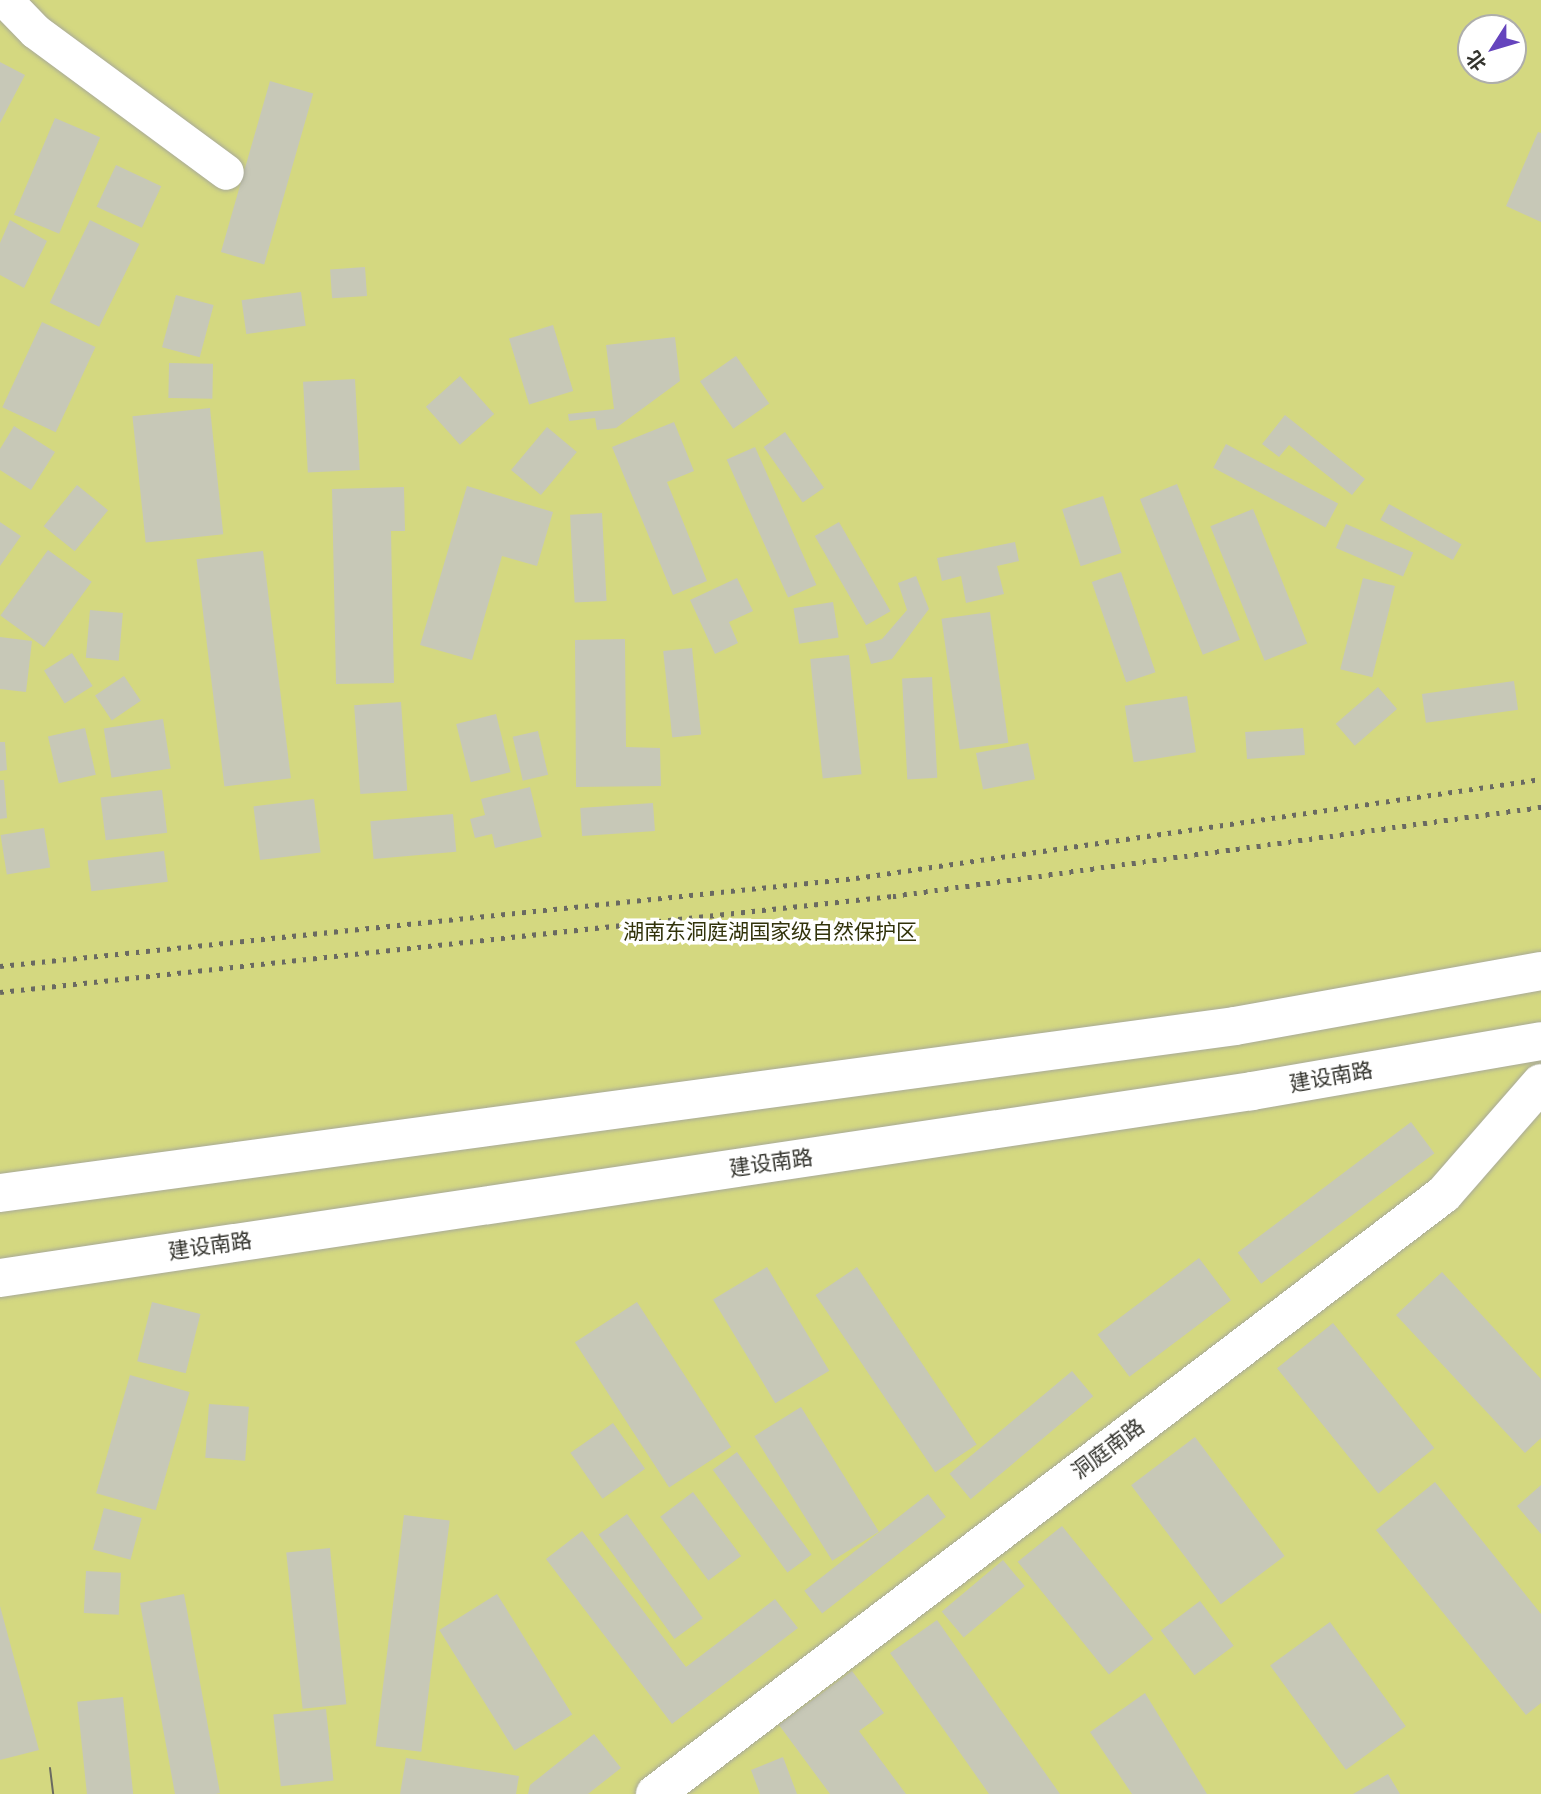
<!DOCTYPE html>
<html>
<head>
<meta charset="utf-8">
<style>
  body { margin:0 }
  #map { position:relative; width:1541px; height:1794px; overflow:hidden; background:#e6e8d6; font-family:Arial,"Noto Sans SC",sans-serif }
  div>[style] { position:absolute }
  .green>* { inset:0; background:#d4d880 }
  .building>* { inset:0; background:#c7c8b7; transform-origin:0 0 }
  .roads { filter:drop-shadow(0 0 2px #a8a999) drop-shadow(0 0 2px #a8a999) }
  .minor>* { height:35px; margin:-17.5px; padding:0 17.5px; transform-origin:17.5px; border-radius:17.5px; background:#fff }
  .secondary>* { height:38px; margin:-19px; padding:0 19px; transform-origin:19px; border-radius:19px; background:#fff }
  .primary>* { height:38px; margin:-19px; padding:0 19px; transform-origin:19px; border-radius:19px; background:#fff }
  .tram>* { height:2px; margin:-1px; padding:0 1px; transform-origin:1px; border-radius:1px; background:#6a6a61 }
  .rail>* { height:5px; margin-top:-2.5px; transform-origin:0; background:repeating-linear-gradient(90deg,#6a6a61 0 3.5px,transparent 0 10.5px) }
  span { translate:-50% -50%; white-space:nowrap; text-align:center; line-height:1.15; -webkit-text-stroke:7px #fff; paint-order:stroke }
  .park-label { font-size:21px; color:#31320a }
  .street-label { font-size:21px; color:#34342e }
  .north { position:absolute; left:1457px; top:14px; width:70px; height:70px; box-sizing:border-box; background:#fff; border:2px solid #aeaeab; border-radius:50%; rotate:233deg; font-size:19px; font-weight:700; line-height:28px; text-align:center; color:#34342e }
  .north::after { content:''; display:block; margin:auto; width:24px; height:32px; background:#6544bd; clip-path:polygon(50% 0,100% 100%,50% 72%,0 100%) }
</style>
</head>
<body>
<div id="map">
  <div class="green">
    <div style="clip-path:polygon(evenodd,0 0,1541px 0,1541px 1794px,0 1794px,0 0,1471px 28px,1513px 28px,1513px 70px,1471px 70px,1471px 28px)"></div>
  </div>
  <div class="building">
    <div style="clip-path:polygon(0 62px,25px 75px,0 123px)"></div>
    <div style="left:270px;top:81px;width:45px;height:178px;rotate:16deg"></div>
    <div style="left:55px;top:118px;width:49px;height:105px;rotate:23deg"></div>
    <div style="clip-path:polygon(1538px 132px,1541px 133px,1541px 222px,1506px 206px)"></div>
    <div style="left:116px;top:165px;width:50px;height:46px;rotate:25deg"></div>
    <div style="clip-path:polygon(10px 220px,47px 241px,24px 288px,0 275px,0 243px)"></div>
    <div style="left:90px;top:220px;width:55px;height:92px;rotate:26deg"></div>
    <div style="left:365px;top:267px;width:29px;height:35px;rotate:86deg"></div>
    <div style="left:301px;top:292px;width:34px;height:60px;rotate:82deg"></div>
    <div style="left:176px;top:295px;width:39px;height:54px;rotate:15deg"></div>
    <div style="left:42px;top:322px;width:59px;height:94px;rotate:25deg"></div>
    <div style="left:553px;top:325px;width:69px;height:46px;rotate:73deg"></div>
    <div style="clip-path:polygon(675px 337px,680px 381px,616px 428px,597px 430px,595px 418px,569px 421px,568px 414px,614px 409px,606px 345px)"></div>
    <div style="left:736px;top:356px;width:58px;height:44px;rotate:55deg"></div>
    <div style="left:169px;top:363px;width:44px;height:35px;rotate:1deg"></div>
    <div style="left:460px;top:376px;width:51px;height:46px;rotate:48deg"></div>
    <div style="left:355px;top:379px;width:91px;height:52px;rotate:87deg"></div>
    <div style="left:210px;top:408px;width:127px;height:78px;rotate:84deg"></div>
    <div style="clip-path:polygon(1285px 415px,1365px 479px,1352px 495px,1289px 445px,1279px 457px,1262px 444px)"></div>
    <div style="clip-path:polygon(674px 422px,694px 471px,667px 482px,707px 581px,673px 595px,612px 447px)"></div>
    <div style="clip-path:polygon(14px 426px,55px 452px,31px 490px,0 470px,0 449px)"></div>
    <div style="left:547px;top:427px;width:39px;height:56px;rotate:40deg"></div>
    <div style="left:785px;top:432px;width:68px;height:26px;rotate:55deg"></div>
    <div style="left:1226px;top:444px;width:127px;height:27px;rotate:28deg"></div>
    <div style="left:755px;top:447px;width:151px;height:31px;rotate:66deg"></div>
    <div style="left:1177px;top:484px;width:168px;height:40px;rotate:68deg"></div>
    <div style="left:77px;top:485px;width:40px;height:53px;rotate:39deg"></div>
    <div style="clip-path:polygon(467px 486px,553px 512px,537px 566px,502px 556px,472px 660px,420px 645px)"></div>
    <div style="clip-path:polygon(404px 487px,405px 531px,391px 531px,394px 683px,336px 684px,332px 489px)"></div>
    <div style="left:1103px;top:496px;width:60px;height:43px;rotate:72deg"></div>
    <div style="left:1389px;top:504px;width:83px;height:18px;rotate:29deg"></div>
    <div style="left:1253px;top:509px;width:145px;height:46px;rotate:68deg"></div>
    <div style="left:602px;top:513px;width:88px;height:32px;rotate:87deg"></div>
    <div style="clip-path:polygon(0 522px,21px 536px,0 566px)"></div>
    <div style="left:839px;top:522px;width:103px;height:28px;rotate:60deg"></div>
    <div style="left:1346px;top:524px;width:73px;height:26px;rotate:23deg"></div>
    <div style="clip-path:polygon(1015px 542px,1019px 561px,997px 566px,1004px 594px,966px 603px,961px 576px,942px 581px,937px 558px)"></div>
    <div style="left:48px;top:550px;width:54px;height:81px;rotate:36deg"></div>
    <div style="left:263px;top:551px;width:229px;height:67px;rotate:83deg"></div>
    <div style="left:1121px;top:572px;width:106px;height:31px;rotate:71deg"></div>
    <div style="clip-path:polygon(916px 576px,929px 609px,892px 659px,871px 664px,865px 644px,882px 639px,907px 610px,898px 583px)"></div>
    <div style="clip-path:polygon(737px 578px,753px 611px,729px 622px,738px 643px,715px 654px,690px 600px)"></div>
    <div style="left:1363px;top:578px;width:33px;height:94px;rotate:14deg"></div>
    <div style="left:833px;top:602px;width:36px;height:40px;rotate:81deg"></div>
    <div style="left:90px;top:610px;width:33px;height:48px;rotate:5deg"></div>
    <div style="left:990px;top:612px;width:132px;height:49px;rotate:82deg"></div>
    <div style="clip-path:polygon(0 637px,32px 641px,26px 692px,0 689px)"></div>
    <div style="clip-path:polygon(625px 639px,626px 747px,660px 748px,661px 786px,576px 787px,575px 640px)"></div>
    <div style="left:692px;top:648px;width:87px;height:29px;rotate:84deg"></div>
    <div style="left:72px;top:653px;width:39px;height:33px;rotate:58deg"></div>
    <div style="left:849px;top:655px;width:120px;height:39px;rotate:84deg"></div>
    <div style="left:124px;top:676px;width:30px;height:35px;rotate:56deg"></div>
    <div style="left:932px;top:677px;width:101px;height:30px;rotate:87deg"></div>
    <div style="left:1514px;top:681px;width:29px;height:93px;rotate:82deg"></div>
    <div style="left:1378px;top:687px;width:29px;height:56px;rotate:49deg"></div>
    <div style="left:1187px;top:696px;width:57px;height:63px;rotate:81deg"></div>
    <div style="left:401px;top:702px;width:89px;height:47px;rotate:86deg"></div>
    <div style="left:496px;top:714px;width:60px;height:41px;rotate:76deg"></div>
    <div style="left:163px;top:719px;width:50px;height:60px;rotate:81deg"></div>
    <div style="left:85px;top:728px;width:48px;height:38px;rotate:77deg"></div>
    <div style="left:1303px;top:728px;width:27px;height:58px;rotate:86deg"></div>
    <div style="left:538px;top:731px;width:45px;height:26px;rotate:77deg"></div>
    <div style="clip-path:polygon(0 742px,5px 742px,7px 770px,0 771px)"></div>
    <div style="left:1028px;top:743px;width:37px;height:53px;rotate:79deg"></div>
    <div style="clip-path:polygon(0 780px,4px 780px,7px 818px,0 819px)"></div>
    <div style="clip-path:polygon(530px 787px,542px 837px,495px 848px,492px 834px,475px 838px,470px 819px,485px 815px,481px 799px)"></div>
    <div style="left:162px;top:790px;width:43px;height:62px;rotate:83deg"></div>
    <div style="left:314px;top:799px;width:54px;height:61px;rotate:83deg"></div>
    <div style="left:653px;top:803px;width:28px;height:73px;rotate:86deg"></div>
    <div style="left:453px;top:814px;width:38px;height:83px;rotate:85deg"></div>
    <div style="left:44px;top:828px;width:40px;height:44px;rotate:81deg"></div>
    <div style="left:164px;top:851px;width:31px;height:77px;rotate:83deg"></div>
    <div style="left:1411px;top:1122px;width:39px;height:217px;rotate:53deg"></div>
    <div style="left:1199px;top:1258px;width:53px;height:127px;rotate:53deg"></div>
    <div style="left:767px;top:1267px;width:121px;height:63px;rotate:59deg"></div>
    <div style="left:857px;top:1267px;width:214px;height:50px;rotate:56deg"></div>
    <div style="clip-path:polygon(1442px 1272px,1541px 1379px,1541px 1438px,1525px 1453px,1396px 1315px)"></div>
    <div style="left:152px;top:1302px;width:50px;height:61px;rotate:14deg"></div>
    <div style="left:637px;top:1302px;width:173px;height:74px;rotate:57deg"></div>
    <div style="left:1333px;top:1323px;width:161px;height:72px;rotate:51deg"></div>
    <div style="left:1072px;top:1371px;width:33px;height:160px;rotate:50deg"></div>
    <div style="left:130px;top:1375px;width:62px;height:123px;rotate:16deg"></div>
    <div style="left:209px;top:1404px;width:40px;height:54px;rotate:4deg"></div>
    <div style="left:801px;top:1407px;width:147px;height:55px;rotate:58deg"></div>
    <div style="left:613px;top:1423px;width:56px;height:52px;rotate:55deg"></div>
    <div style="left:1195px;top:1437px;width:149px;height:80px;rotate:53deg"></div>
    <div style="left:737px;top:1452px;width:127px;height:30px;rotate:54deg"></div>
    <div style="clip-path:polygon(1435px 1482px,1541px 1614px,1541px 1703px,1526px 1715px,1376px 1530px)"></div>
    <div style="clip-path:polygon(1541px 1485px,1541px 1534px,1517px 1506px)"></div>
    <div style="left:693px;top:1492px;width:80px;height:41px;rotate:53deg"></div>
    <div style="left:928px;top:1494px;width:29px;height:157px;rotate:52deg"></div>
    <div style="left:104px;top:1508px;width:39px;height:43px;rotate:15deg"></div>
    <div style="left:627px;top:1514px;width:129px;height:35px;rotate:54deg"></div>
    <div style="left:404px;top:1515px;width:46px;height:233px;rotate:7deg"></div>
    <div style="left:1062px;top:1526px;width:145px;height:57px;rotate:51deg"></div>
    <div style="clip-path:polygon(582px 1531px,686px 1667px,775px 1599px,798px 1628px,672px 1724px,546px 1559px)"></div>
    <div style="left:330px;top:1548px;width:157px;height:44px;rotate:84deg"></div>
    <div style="left:1003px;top:1560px;width:34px;height:80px;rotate:50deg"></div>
    <div style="left:86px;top:1571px;width:35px;height:42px;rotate:3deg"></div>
    <div style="clip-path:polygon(184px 1594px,220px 1793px,216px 1794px,175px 1794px,140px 1603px)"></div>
    <div style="left:497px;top:1594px;width:142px;height:68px;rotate:58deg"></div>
    <div style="left:1200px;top:1601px;width:56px;height:49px;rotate:53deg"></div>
    <div style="clip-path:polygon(0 1606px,39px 1750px,0 1760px)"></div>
    <div style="clip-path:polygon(937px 1620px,1060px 1794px,989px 1794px,890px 1653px)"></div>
    <div style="left:1330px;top:1622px;width:129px;height:74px;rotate:54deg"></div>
    <div style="clip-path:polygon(852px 1671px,884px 1713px,859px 1731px,906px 1794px,830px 1794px,779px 1725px)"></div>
    <div style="clip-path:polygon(1145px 1693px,1207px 1794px,1132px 1794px,1090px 1732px)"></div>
    <div style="left:123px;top:1697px;width:98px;height:46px;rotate:84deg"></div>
    <div style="left:326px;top:1709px;width:72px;height:53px;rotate:84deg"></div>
    <div style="clip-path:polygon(594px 1734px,621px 1768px,588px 1794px,528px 1794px,530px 1785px)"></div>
    <div style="clip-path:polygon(783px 1757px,797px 1794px,760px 1794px,751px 1770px)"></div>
    <div style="clip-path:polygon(406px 1758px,519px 1776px,516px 1794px,400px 1794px)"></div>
    <div style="clip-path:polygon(1388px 1774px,1400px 1794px,1353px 1794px)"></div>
  </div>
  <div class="roads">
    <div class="minor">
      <div style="left:5px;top:0;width:43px;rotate:45.9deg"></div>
      <div style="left:35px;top:31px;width:237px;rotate:36.4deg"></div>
    </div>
    <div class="secondary">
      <div style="left:655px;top:1794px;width:991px;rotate:-37.25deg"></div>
      <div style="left:1444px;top:1194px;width:147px;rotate:-48.9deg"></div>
    </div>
    <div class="primary">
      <div style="left:0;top:1193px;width:1246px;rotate:-7.7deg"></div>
      <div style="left:1235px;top:1026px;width:311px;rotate:-10.2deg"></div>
      <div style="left:0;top:1278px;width:1266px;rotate:-8.49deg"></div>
      <div style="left:1252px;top:1091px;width:293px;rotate:-9.8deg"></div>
    </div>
  </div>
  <div class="tram">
    <div style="left:50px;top:1768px;width:26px;rotate:83deg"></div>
  </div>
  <div class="rail">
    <div style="left:0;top:966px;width:861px;rotate:-5.87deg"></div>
    <div style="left:856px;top:878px;width:692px;rotate:-8.22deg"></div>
    <div style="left:0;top:992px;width:898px;rotate:-6.14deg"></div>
    <div style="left:893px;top:896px;width:654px;rotate:-7.82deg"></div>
  </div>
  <div class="park-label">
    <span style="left:770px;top:932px">湖南东洞庭湖国家级自然保护区</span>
  </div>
  <div class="street-label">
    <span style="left:1331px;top:1077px;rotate:-10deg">建设南路</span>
    <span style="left:771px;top:1163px;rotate:-8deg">建设南路</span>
    <span style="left:210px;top:1246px;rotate:-8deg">建设南路</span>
    <span style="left:1108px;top:1449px;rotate:-37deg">洞庭南路</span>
  </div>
  <div class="north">北</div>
</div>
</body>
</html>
